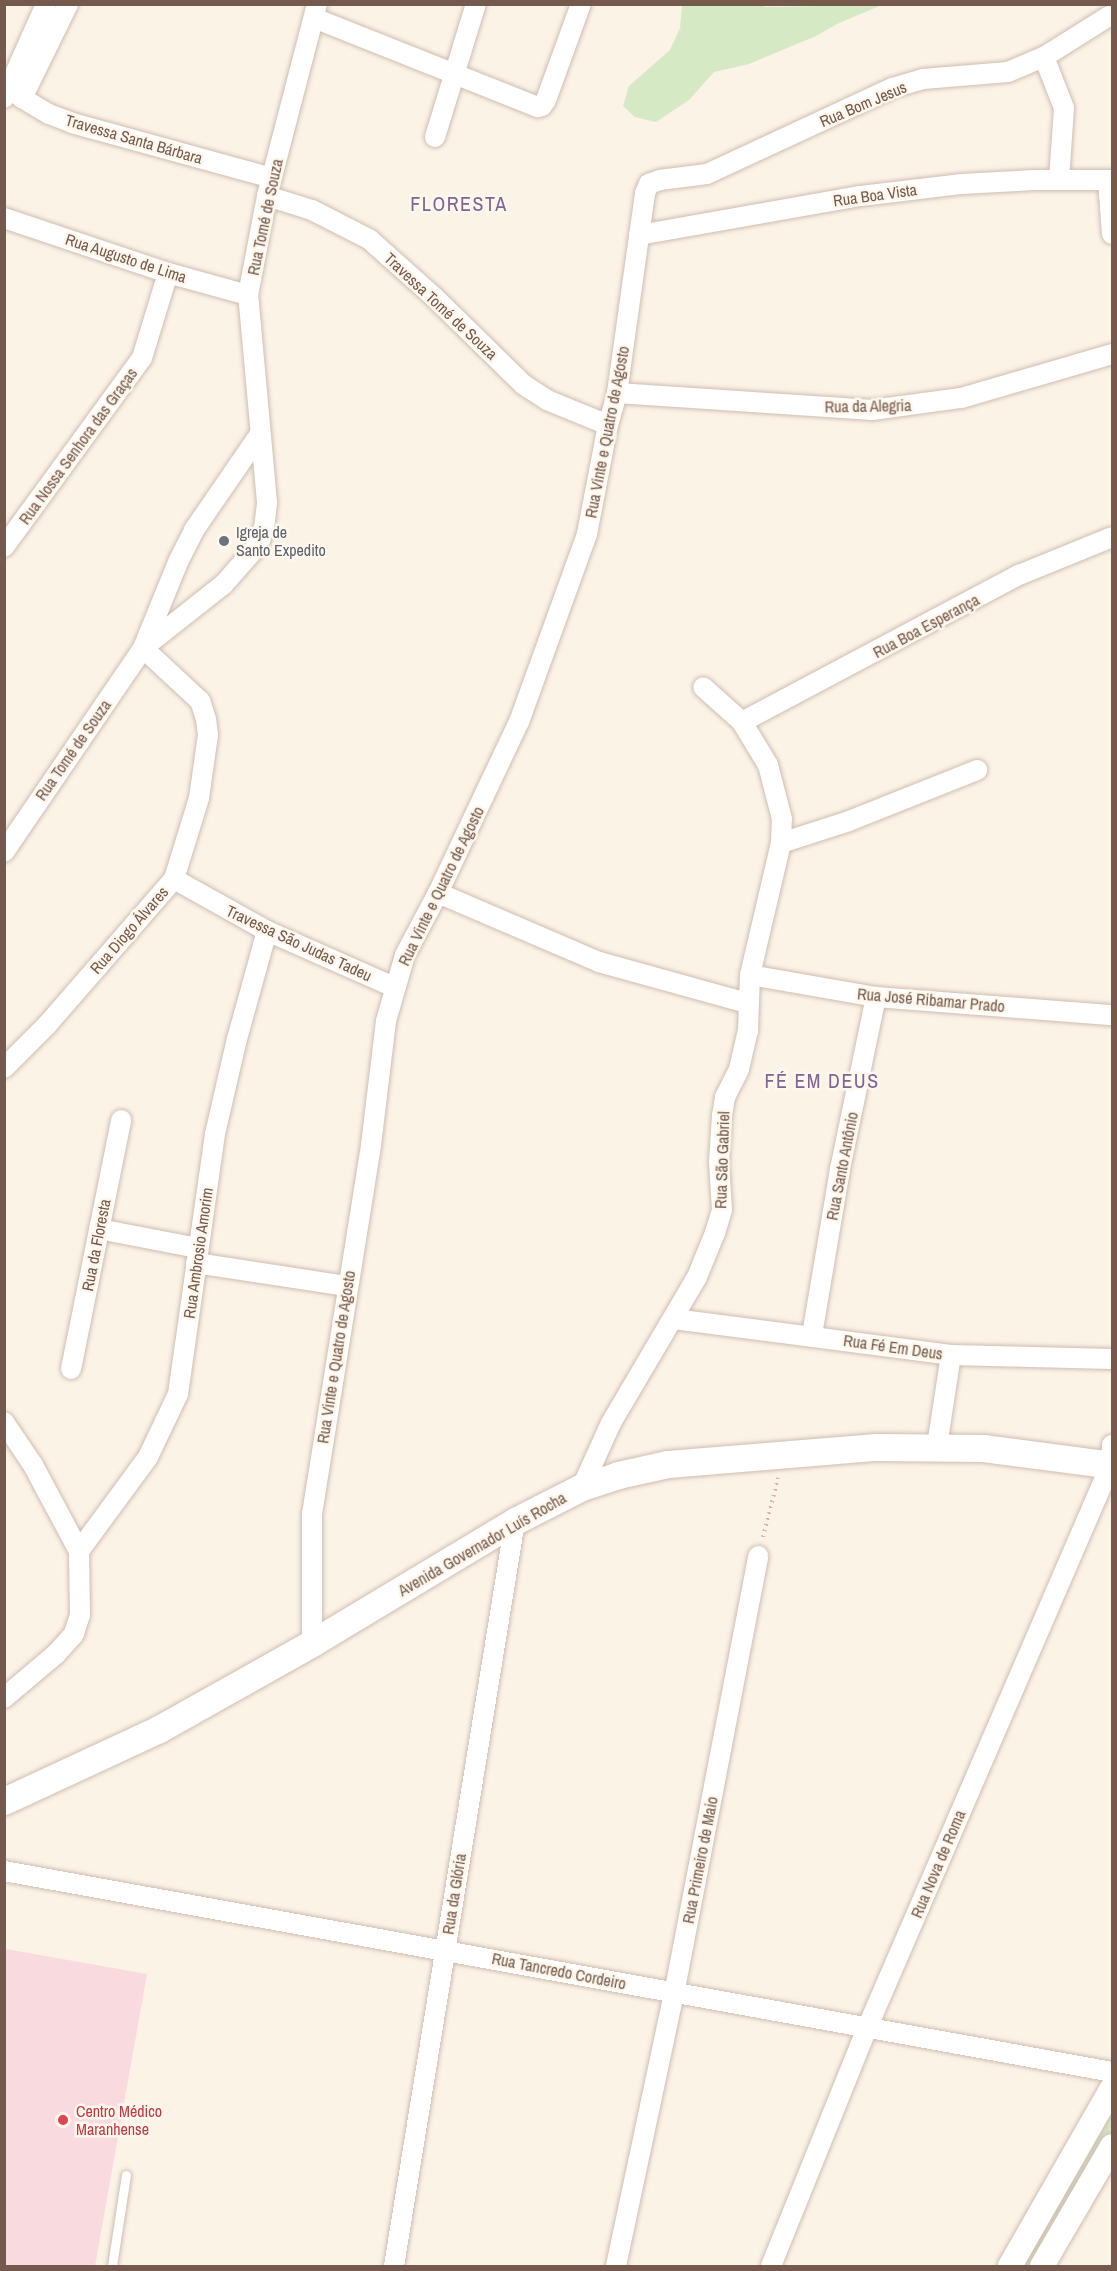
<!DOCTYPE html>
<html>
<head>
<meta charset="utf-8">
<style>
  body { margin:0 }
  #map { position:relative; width:1117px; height:2271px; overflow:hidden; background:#fcf3e7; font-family:"Archivo Narrow",sans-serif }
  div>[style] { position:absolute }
  .medical>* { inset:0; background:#f9dadf }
  .green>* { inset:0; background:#d5e9c5 }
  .path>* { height:4px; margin-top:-2px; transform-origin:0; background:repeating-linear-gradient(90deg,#d5b5a2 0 1.5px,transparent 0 6px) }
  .roads { filter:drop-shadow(0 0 2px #cfbdb0) drop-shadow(0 0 2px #cfbdb0) }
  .service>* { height:9px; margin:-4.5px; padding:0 4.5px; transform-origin:4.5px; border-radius:4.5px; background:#fff }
  .minor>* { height:20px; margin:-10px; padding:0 10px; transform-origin:10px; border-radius:10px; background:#fff }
  .tertiary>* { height:24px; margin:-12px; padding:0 12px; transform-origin:12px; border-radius:12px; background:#fff }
  .secondary>* { height:27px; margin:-13.5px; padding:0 13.5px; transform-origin:13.5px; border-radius:13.5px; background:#fff }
  .dots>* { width:16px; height:16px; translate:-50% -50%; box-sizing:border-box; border:3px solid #fef7ed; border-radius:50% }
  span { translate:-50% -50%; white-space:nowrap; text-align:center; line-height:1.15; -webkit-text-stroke:5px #fef7ed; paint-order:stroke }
  .street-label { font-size:16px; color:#75594c }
  .worship-label { font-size:16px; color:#5b616d }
  .left { translate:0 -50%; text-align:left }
  .health-label { font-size:16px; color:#be3a42 }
  .quarter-label { font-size:20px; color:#806491; letter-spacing:1.5px }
  .frame { position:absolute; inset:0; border:6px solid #75594c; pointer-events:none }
</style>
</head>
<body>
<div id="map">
  <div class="medical">
    <div style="clip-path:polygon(6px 1949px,147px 1974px,95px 2266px,5px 2266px)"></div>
  </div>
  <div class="green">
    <div style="clip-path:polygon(682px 5px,770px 5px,762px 7px,882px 5px,839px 23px,816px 36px,749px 64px,714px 72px,689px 100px,656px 122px,635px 117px,623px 106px,629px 86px,670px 50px,680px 28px)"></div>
    <div style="clip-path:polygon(1112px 2107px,1112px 2134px,1035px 2266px,1018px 2266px)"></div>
  </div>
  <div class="path">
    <div style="left:763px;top:1537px;width:61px;rotate:-75.7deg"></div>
  </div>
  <div class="roads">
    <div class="service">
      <div style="left:112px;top:2266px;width:92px;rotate:-81.3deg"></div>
    </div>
    <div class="minor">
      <div style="left:314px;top:18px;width:241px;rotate:21.7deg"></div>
      <div style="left:538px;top:107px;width:4px;rotate:-14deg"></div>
      <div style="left:542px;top:106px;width:7px;rotate:-56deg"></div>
      <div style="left:546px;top:100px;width:102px;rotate:-70deg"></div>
      <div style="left:1044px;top:57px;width:55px;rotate:68.6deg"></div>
      <div style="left:1064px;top:108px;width:72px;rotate:94deg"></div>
      <div style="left:4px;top:82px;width:24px;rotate:42deg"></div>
      <div style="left:22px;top:98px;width:31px;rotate:31deg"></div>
      <div style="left:49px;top:114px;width:25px;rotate:21deg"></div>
      <div style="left:72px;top:123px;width:207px;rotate:15.4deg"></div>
      <div style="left:4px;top:98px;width:103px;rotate:-65.9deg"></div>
      <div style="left:22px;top:98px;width:105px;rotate:-63.9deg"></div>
      <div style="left:435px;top:137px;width:139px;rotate:-72.9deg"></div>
      <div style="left:1108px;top:180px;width:54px;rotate:85.8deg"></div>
      <div style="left:267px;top:196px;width:47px;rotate:17.3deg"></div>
      <div style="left:312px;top:210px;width:64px;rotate:27deg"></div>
      <div style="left:369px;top:239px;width:87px;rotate:41.7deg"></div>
      <div style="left:434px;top:297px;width:126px;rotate:44.4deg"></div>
      <div style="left:524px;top:385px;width:27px;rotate:33deg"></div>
      <div style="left:547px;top:400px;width:66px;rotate:22.3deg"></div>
      <div style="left:4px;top:218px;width:173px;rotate:18.5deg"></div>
      <div style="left:168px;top:273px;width:83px;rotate:15.4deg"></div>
      <div style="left:639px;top:235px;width:225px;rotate:-10deg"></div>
      <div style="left:861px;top:196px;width:102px;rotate:-6.8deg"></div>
      <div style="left:962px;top:184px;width:73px;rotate:-3.1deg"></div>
      <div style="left:1035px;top:180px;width:77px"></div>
      <div style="left:617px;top:393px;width:256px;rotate:3.8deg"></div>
      <div style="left:872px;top:410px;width:90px;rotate:-7.7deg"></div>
      <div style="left:961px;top:398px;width:157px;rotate:-16.2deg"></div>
      <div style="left:4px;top:547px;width:234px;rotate:-53.9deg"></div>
      <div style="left:142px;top:358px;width:89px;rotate:-73deg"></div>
      <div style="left:143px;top:648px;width:103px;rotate:-38.3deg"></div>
      <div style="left:224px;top:584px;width:53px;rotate:-48.8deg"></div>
      <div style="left:259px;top:544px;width:17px;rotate:-73deg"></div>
      <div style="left:264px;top:528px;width:26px;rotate:-83deg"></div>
      <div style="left:267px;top:502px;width:208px;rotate:-95.2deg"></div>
      <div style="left:248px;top:295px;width:101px;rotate:-79.1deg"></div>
      <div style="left:267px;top:196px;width:198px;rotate:-75.4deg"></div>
      <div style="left:742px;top:722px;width:314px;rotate:-28deg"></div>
      <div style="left:1019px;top:575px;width:100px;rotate:-22.2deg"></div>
      <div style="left:781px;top:843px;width:71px;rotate:-17.9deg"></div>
      <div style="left:849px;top:821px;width:138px;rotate:-21.7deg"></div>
      <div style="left:4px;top:852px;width:247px;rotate:-55.7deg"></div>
      <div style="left:143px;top:648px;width:95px;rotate:-67.8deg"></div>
      <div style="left:179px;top:560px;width:34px;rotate:-63deg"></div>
      <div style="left:194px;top:530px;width:116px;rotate:-55.5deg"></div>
      <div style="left:174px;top:879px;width:107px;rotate:29.2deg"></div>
      <div style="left:267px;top:931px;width:139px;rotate:23.8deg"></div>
      <div style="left:438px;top:893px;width:175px;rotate:23.2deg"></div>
      <div style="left:599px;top:962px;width:154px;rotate:15.5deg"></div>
      <div style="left:750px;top:975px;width:128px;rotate:9.9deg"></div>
      <div style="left:876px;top:997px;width:237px;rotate:4.4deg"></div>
      <div style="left:4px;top:1068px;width:61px;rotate:-45deg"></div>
      <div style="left:47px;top:1025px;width:194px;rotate:-49deg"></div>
      <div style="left:174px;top:879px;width:85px;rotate:-72.8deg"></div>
      <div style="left:199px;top:798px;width:64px;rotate:-81.9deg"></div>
      <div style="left:208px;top:735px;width:16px;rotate:-97deg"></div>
      <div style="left:206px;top:719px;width:19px;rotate:-108deg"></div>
      <div style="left:200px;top:701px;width:78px;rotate:-137.1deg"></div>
      <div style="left:99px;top:1229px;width:101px;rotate:10.9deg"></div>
      <div style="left:196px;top:1263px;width:153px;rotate:8.7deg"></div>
      <div style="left:674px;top:1319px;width:279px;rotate:7.4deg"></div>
      <div style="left:951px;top:1355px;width:161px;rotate:1.4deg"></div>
      <div style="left:812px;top:1335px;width:168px;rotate:-80.4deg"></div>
      <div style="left:840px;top:1169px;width:176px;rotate:-78.2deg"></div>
      <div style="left:71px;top:1369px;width:254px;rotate:-78.6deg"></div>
      <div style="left:4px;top:1422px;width:52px;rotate:56deg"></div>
      <div style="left:33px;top:1465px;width:98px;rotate:61.9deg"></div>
      <div style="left:79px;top:1551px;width:64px;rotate:89.1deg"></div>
      <div style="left:80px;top:1615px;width:20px;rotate:108deg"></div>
      <div style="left:74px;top:1634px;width:27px;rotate:132deg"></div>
      <div style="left:56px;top:1654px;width:68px;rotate:139.8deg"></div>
      <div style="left:937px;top:1446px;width:92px;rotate:-81.3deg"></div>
      <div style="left:582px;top:1487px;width:70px;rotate:-65.6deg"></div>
      <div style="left:611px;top:1423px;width:169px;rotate:-59.5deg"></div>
      <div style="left:697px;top:1277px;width:48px;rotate:-67.8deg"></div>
      <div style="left:715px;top:1233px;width:24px;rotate:-73deg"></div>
      <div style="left:722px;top:1210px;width:48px;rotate:-93.6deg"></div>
      <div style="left:719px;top:1162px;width:46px;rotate:-86.3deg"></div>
      <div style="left:722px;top:1116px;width:19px;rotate:-81deg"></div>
      <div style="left:725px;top:1097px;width:31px;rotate:-63deg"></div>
      <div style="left:739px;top:1069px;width:39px;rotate:-77deg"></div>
      <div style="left:748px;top:1031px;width:56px;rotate:-88deg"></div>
      <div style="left:750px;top:975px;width:136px;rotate:-76.8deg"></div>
      <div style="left:781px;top:843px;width:24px;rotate:-88deg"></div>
      <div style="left:782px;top:819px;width:56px;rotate:-104.5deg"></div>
      <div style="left:768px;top:765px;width:50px;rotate:-121.2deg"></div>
      <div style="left:742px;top:722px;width:52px;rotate:-138.1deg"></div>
      <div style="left:79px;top:1551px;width:117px;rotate:-53.7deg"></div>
      <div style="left:148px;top:1457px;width:70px;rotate:-64.5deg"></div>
      <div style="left:178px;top:1394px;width:263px;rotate:-81.9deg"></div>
      <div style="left:215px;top:1134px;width:98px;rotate:-77deg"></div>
      <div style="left:237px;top:1039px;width:112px;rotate:-74.5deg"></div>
      <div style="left:312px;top:1643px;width:129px;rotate:-90deg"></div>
      <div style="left:312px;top:1514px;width:374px;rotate:-80.9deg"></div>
      <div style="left:371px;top:1145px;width:125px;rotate:-83.1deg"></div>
      <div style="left:386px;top:1021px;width:69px;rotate:-73.9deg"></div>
      <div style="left:405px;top:955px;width:70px;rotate:-62deg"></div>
      <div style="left:438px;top:893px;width:189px;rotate:-64.7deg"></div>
      <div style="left:519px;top:722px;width:200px;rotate:-70.1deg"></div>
      <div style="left:587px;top:534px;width:111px;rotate:-79.1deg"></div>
      <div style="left:608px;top:425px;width:33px;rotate:-74deg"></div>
      <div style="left:617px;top:393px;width:202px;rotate:-82deg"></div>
      <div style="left:645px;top:193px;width:10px;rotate:-66deg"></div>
      <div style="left:649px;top:184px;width:12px;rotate:-20deg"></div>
      <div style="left:660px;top:180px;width:47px;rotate:-7.3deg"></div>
      <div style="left:707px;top:174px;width:204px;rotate:-24.9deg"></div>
      <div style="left:892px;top:88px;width:32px;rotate:-16deg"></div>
      <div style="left:923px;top:79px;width:85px;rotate:-4.7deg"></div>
      <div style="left:1008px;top:72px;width:39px;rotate:-23deg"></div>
      <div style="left:1044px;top:57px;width:77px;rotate:-32.2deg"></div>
      <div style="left:4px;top:1871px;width:1126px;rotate:10.28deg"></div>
      <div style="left:394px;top:2266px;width:755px;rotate:-80.77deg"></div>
      <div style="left:616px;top:2266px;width:278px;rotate:-78deg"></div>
      <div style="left:674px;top:1994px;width:446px;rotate:-79.1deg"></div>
      <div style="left:771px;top:2266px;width:259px;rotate:-68deg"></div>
      <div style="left:868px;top:2026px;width:612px;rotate:-66.62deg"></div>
      <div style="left:1111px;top:1464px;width:19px;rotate:-87deg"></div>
    </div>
    <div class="tertiary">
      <div style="left:1010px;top:2266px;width:205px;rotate:-60.2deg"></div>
      <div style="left:1042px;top:2266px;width:139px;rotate:-59.7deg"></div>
    </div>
    <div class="secondary">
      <div style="left:4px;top:1801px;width:171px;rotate:-24.9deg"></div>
      <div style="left:159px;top:1729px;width:176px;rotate:-29.3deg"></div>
      <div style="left:312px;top:1643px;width:237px;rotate:-31deg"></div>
      <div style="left:515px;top:1521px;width:75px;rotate:-26.9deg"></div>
      <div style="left:582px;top:1487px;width:38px;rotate:-18deg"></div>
      <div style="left:618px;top:1475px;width:51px;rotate:-12.4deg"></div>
      <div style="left:668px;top:1464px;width:209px;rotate:-4.7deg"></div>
      <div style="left:876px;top:1447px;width:107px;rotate:0.5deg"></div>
      <div style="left:983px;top:1448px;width:130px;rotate:7.5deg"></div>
    </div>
  </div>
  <div class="dots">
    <div style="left:224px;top:541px;background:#6b7280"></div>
    <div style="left:63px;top:2120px;background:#e0444e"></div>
  </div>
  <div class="street-label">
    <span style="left:863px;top:104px;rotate:-23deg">Rua Bom Jesus</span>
    <span style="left:134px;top:139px;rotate:16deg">Travessa Santa Bárbara</span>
    <span style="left:875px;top:195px;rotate:-8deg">Rua Boa Vista</span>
    <span style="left:265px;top:217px;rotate:-78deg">Rua Tomé de Souza</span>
    <span style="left:126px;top:258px;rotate:18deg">Rua Augusto de Lima</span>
    <span style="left:441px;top:306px;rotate:43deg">Travessa Tomé de Souza</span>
    <span style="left:868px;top:406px;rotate:-1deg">Rua da Alegria</span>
    <span style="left:607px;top:432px;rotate:-79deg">Rua Vinte e Quatro de Agosto</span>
    <span style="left:78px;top:446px;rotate:-54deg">Rua Nossa Senhora das Graças</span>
    <span style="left:926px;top:626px;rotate:-28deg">Rua Boa Esperança</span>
    <span style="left:73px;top:750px;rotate:-55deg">Rua Tomé de Souza</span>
    <span style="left:441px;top:886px;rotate:-64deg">Rua Vinte e Quatro de Agosto</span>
    <span style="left:129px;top:930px;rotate:-49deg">Rua Diogo Álvares</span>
    <span style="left:299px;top:943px;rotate:25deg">Travessa São Judas Tadeu</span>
    <span style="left:931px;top:1000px;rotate:5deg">Rua José Ribamar Prado</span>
    <span style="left:722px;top:1160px;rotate:-88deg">Rua São Gabriel</span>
    <span style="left:842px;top:1166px;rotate:-79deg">Rua Santo Antônio</span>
    <span style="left:96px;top:1245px;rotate:-79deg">Rua da Floresta</span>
    <span style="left:198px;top:1253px;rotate:-82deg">Rua Ambrosio Amorim</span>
    <span style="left:893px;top:1347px;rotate:8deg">Rua Fé Em Deus</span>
    <span style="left:336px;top:1357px;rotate:-81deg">Rua Vinte e Quatro de Agosto</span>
    <span style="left:482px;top:1544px;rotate:-30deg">Avenida Governador Luís Rocha</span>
    <span style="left:700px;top:1860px;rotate:-79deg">Rua Primeiro de Maio</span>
    <span style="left:938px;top:1864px;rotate:-67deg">Rua Nova de Roma</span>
    <span style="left:454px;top:1894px;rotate:-81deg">Rua da Glória</span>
    <span style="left:559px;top:1971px;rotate:11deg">Rua Tancredo Cordeiro</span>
  </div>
  <div class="worship-label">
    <span class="left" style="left:236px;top:541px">Igreja de<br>Santo Expedito</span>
  </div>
  <div class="health-label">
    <span class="left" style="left:76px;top:2120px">Centro Médico<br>Maranhense</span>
  </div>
  <div class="quarter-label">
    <span style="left:459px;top:203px">FLORESTA</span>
    <span style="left:822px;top:1080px">FÉ EM DEUS</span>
  </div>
  <div class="frame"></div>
</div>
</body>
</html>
